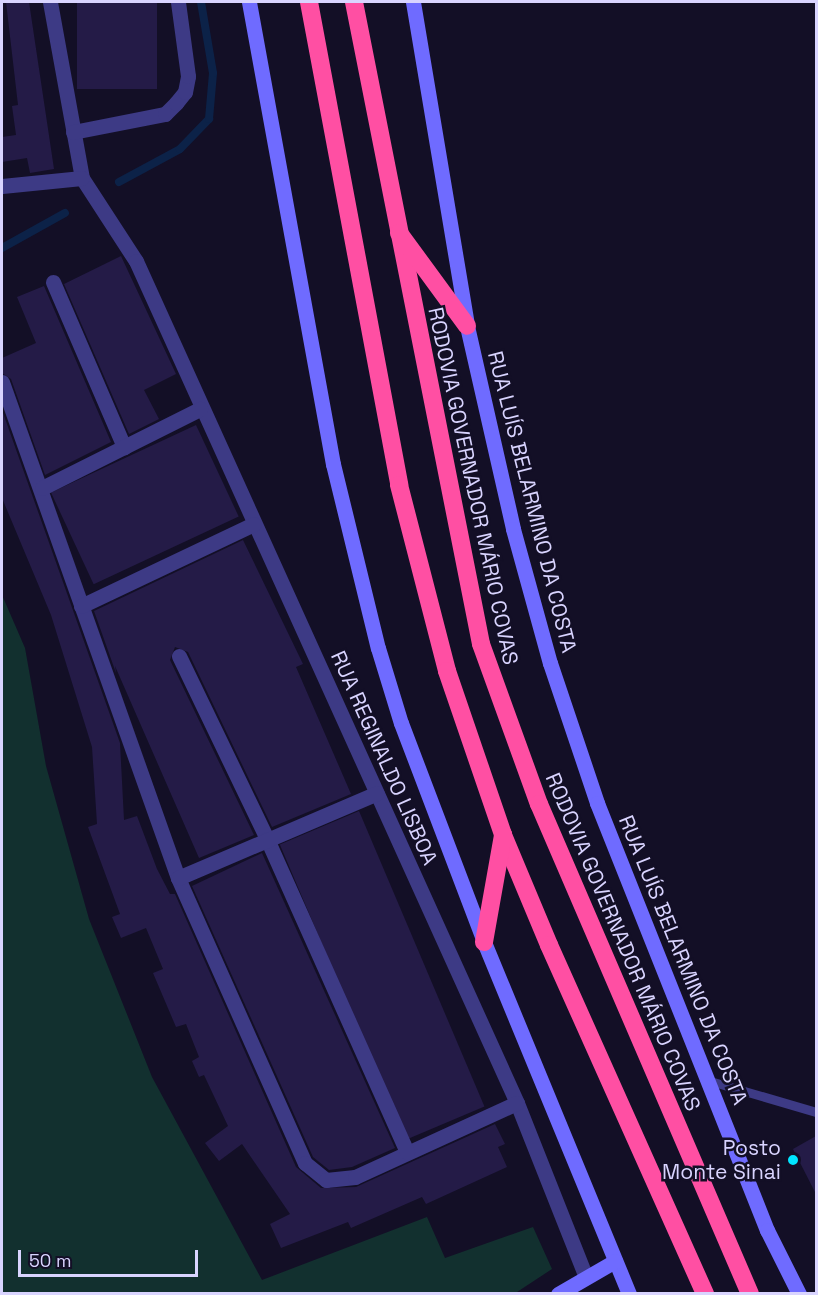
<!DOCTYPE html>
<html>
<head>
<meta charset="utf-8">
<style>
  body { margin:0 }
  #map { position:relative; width:818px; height:1295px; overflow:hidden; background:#130f26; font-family:"Space Grotesk",sans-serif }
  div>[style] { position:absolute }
  .green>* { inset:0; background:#12302f }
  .stream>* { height:8px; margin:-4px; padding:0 4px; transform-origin:4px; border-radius:4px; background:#0c2248 }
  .building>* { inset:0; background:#241b47; transform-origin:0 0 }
  .lane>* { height:9px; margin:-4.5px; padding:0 4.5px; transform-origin:4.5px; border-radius:4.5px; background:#3d3a85 }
  .street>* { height:15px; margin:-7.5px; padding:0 7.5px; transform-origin:7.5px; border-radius:7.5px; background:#3d3a85 }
  .secondary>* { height:15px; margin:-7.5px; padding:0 7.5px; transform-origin:7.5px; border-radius:7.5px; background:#6f6bff }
  .highway>* { height:18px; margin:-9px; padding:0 9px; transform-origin:9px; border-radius:9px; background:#ff4fa3 }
  .dots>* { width:16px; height:16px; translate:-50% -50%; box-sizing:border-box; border:3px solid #130f26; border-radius:50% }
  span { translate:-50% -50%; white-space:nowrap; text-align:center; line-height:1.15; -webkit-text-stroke:5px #130f26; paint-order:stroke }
  .street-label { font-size:21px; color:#d9d4ff }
  .poi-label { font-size:21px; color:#d9d4ff }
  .right { translate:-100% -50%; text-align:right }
  .frame { position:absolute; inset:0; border:3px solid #d9d4ff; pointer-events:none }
  .scale { position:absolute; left:18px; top:1250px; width:180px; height:27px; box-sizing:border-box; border:3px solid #d9d4ff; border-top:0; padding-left:8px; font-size:18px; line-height:21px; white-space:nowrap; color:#d9d4ff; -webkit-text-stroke:4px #130f26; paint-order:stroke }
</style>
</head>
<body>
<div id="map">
  <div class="green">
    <div style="clip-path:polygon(2px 595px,25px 648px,46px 766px,89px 919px,152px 1077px,262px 1280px,427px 1217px,445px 1258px,533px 1227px,552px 1269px,514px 1294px,2px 1293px)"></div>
  </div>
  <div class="stream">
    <div style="left:119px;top:182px;width:69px;rotate:-28.4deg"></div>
    <div style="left:180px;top:149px;width:42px;rotate:-46deg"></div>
    <div style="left:209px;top:119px;width:46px;rotate:-85deg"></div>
    <div style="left:213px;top:73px;width:72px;rotate:-99.6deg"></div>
    <div style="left:2px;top:248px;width:72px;rotate:-29.1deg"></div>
  </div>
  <div class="building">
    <div style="clip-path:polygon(6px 2px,29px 2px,54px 169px,30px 173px,27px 158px,2px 162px,2px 137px,16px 135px,12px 106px,18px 105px)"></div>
    <div style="left:77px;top:2px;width:80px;height:87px"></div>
    <div style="clip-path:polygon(121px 256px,176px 374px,144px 390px,159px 419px,129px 434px,64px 284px)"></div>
    <div style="clip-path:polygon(44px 286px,111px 442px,45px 475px,11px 379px,2px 373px,2px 358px,36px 343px,17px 297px)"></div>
    <div style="clip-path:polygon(2px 410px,120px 743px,124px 820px,137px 816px,157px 869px,170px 894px,175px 894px,296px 1167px,321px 1188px,356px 1187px,495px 1124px,505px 1144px,498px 1147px,507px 1167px,426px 1204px,422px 1197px,351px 1228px,348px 1222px,281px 1248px,270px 1224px,290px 1214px,242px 1144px,219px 1161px,205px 1143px,228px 1126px,204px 1075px,199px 1077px,192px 1061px,199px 1057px,186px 1024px,176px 1027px,153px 973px,163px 969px,146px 928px,121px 938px,112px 917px,120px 914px,88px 827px,97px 824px,92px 747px,51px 615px,2px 498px)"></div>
    <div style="left:196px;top:425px;width:101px;height:160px;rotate:65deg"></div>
    <div style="clip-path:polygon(243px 540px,303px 664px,296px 667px,351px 794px,272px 827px,188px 652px,175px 647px,170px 660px,254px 835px,199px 858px,115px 666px,116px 673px,94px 611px)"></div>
    <div style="left:359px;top:811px;width:321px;height:86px;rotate:67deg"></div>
    <div style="clip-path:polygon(262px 853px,395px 1148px,352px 1167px,329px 1170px,313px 1157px,192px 886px)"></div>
    <div style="clip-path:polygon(816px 1136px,816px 1194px,793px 1149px)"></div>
  </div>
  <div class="lane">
    <div style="left:710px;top:1081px;width:110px;rotate:16.3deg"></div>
  </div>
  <div class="street">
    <div style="left:50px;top:2px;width:179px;rotate:79.7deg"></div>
    <div style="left:82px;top:178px;width:99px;rotate:57deg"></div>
    <div style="left:136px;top:261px;width:924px;rotate:65.65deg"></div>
    <div style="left:517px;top:1103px;width:187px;rotate:68.4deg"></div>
    <div style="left:73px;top:132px;width:94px;rotate:-11.1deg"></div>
    <div style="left:165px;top:114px;width:16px;rotate:-45deg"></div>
    <div style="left:176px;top:103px;width:14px;rotate:-51deg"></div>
    <div style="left:185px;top:92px;width:16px;rotate:-79deg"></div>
    <div style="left:188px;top:76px;width:75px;rotate:-97.7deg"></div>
    <div style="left:2px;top:186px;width:80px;rotate:-5.7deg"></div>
    <div style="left:53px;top:282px;width:180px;rotate:66.7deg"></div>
    <div style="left:2px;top:382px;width:526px;rotate:70.46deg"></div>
    <div style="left:178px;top:878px;width:312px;rotate:66deg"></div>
    <div style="left:305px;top:1163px;width:27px;rotate:39deg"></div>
    <div style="left:326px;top:1180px;width:29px;rotate:-6deg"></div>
    <div style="left:355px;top:1177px;width:178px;rotate:-24.6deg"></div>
    <div style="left:42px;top:488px;width:177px;rotate:-26.6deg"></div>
    <div style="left:81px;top:606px;width:191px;rotate:-25.4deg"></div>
    <div style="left:179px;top:656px;width:203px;rotate:64.3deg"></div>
    <div style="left:267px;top:839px;width:343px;rotate:65.9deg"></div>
    <div style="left:178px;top:878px;width:216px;rotate:-23.1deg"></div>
  </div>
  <div class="secondary">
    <div style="left:249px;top:2px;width:470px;rotate:79.7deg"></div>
    <div style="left:333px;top:464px;width:189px;rotate:76.3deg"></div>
    <div style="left:378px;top:648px;width:78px;rotate:73deg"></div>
    <div style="left:401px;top:723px;width:234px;rotate:69.2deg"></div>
    <div style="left:484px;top:942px;width:381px;rotate:67.6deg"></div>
    <div style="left:413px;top:2px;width:328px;rotate:80.5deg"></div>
    <div style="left:467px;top:326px;width:208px;rotate:77.2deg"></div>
    <div style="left:513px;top:529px;width:139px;rotate:74.6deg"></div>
    <div style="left:550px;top:663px;width:148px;rotate:71.4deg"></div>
    <div style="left:597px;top:803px;width:460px;rotate:68.3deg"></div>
    <div style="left:767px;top:1230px;width:72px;rotate:63.4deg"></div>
    <div style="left:558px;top:1294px;width:66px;rotate:-30.1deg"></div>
  </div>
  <div class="highway">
    <div style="left:309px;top:2px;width:491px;rotate:79.4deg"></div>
    <div style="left:399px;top:485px;width:192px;rotate:75.5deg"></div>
    <div style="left:447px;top:671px;width:173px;rotate:71.1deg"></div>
    <div style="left:503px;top:835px;width:119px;rotate:67.3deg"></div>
    <div style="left:549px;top:945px;width:382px;rotate:65.9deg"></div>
    <div style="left:354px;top:2px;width:654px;rotate:78.81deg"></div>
    <div style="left:481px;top:644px;width:170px;rotate:70.1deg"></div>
    <div style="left:539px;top:804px;width:533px;rotate:66.7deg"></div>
    <div style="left:399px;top:233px;width:115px;rotate:53.8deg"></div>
    <div style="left:484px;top:942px;width:109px;rotate:-79.9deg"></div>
  </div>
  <div class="dots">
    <div style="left:793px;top:1160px;background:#00e5ff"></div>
  </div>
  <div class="street-label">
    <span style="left:473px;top:486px;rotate:78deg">RODOVIA GOVERNADOR MÁRIO COVAS</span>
    <span style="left:532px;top:502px;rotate:76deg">RUA LUÍS BELARMINO DA COSTA</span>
    <span style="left:384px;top:758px;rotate:66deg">RUA REGINALDO LISBOA</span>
    <span style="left:623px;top:942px;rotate:67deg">RODOVIA GOVERNADOR MÁRIO COVAS</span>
    <span style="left:683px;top:960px;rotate:68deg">RUA LUÍS BELARMINO DA COSTA</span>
  </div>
  <div class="poi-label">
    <span class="right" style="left:781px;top:1160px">Posto<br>Monte Sinai</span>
  </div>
  <div class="frame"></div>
  <div class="scale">50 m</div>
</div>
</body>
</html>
